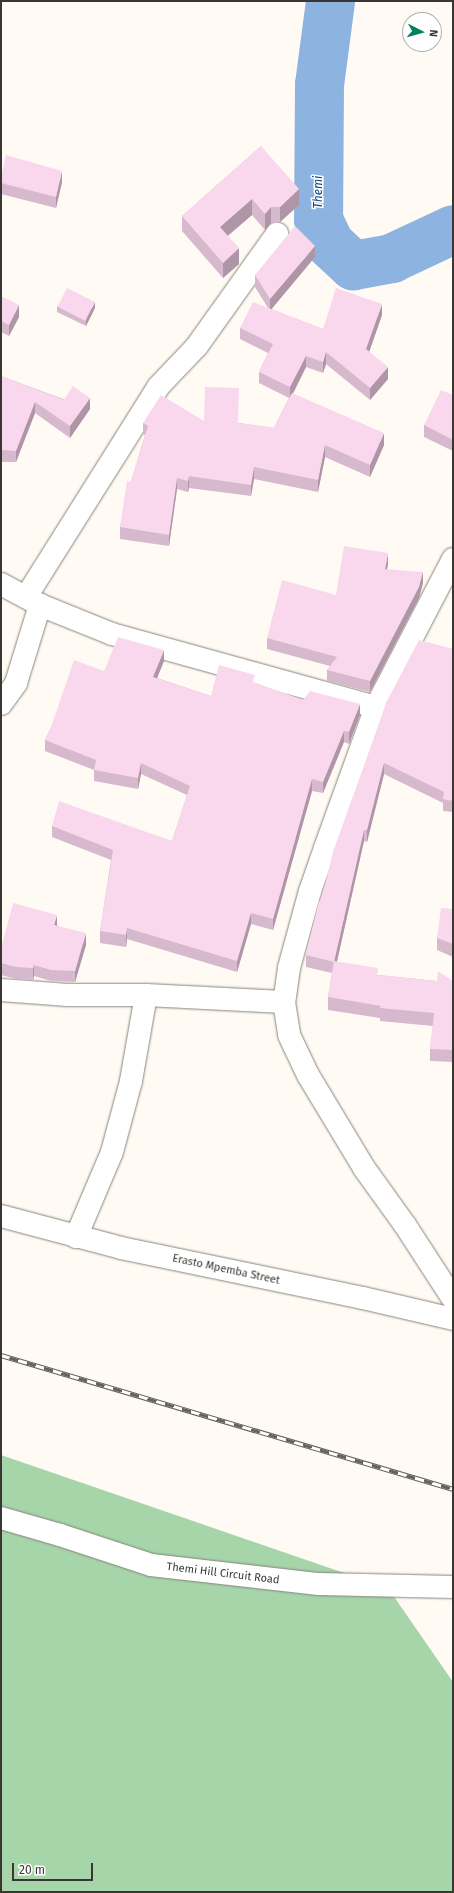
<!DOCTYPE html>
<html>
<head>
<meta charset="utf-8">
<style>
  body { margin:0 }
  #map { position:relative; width:454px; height:1893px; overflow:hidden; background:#fffbf4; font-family:"Fira Sans",sans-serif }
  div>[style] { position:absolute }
  .forest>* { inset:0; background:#a6d5aa }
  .river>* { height:49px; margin:-24.5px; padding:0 24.5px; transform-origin:24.5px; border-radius:24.5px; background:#8db3e1 }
  .roads { filter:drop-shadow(0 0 1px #88847c) drop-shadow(0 0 1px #88847c) }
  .minor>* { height:22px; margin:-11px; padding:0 11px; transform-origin:11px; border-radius:11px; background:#fff }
  .tertiary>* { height:22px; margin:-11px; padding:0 11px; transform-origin:11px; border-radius:11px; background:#fff }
  .rail>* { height:4.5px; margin-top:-2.25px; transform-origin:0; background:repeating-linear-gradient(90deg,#fff 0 9px,#64625d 0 18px); box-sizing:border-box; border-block:1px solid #64625d }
  .wall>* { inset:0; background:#d6b9cc }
  .shaded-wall>* { inset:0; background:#ae96a6 }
  .building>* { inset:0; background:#f9d7ed; transform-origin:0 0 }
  span { translate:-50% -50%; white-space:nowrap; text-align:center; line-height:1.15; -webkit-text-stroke:3px #fff; paint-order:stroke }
  .street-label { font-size:11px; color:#383733 }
  .water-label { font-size:12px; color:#0c4379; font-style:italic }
  .frame { position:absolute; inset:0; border:2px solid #383733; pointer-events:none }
  .north { position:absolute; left:402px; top:12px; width:40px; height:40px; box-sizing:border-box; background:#fff; border:1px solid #afafad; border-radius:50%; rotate:96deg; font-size:11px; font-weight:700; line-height:16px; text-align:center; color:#383733 }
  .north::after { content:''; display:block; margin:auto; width:14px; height:18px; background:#028161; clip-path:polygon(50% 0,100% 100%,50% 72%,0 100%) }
  .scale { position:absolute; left:12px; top:1863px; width:81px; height:18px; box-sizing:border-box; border:2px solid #383733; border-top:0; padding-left:5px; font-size:12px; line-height:14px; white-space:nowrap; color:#383733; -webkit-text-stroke:3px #fff; paint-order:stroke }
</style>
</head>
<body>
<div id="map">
  <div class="forest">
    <div style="clip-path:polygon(1px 1455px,388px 1588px,453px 1682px,453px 1892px,1px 1892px)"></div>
  </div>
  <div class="river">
    <div style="left:330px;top:1px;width:84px;rotate:97.5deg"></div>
    <div style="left:319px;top:84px;width:135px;rotate:90.4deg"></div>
    <div style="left:318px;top:219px;width:26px;rotate:65deg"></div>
    <div style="left:329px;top:243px;width:33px;rotate:43deg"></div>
    <div style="left:353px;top:265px;width:39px;rotate:-10deg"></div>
    <div style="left:391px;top:258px;width:68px;rotate:-25.1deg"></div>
  </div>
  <div class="roads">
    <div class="minor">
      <div style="left:453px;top:559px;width:167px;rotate:117.5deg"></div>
      <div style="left:376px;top:707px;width:150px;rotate:109.9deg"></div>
      <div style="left:325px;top:848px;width:46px;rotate:109.2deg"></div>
      <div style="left:310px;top:891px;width:80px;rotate:105.3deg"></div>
      <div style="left:289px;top:968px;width:34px;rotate:98deg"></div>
      <div style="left:284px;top:1002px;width:33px;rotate:81deg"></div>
      <div style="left:289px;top:1035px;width:44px;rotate:64.6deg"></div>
      <div style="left:308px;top:1075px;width:109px;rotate:58.9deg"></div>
      <div style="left:364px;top:1168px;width:70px;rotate:54.3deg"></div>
      <div style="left:405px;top:1225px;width:88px;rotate:57deg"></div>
      <div style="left:1px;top:584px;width:44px;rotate:28.3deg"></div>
      <div style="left:40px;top:605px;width:78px;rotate:21.9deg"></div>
      <div style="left:112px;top:634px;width:274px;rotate:15.5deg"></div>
      <div style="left:26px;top:597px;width:248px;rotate:-57.8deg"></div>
      <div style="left:158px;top:387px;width:57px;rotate:-46.4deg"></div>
      <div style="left:197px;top:346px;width:138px;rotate:-54.5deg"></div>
      <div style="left:1px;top:704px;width:26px;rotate:-54deg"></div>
      <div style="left:16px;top:683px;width:82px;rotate:-72.9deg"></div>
      <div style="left:1px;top:990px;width:67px;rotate:4.3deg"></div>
      <div style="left:68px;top:995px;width:78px"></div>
      <div style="left:146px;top:995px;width:138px;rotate:2.9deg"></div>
      <div style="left:1px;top:1216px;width:124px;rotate:14.9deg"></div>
      <div style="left:121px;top:1248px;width:247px;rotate:11.7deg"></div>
      <div style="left:363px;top:1298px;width:92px;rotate:13.1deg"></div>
      <div style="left:76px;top:1237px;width:92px;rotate:-67deg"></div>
      <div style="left:112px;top:1152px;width:73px;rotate:-75deg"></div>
      <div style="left:131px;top:1081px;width:87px;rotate:-80.1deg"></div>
    </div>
    <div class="tertiary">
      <div style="left:1px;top:1518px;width:61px;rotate:16.1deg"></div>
      <div style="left:60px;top:1535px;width:96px;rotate:18.2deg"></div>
      <div style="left:151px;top:1565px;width:169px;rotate:6.5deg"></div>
      <div style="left:319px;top:1584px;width:134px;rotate:1.3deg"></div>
    </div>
  </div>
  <div class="rail">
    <div style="left:1px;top:1355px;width:471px;rotate:16.5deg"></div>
  </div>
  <div class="wall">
    <div style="clip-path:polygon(261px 146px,299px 205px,280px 222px,271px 223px,265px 230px,252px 215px,228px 236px,239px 264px,223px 278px,182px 231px,182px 216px)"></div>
    <div style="clip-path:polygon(1px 177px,62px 182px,56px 208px,1px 194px)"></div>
    <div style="clip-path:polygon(315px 257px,271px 309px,323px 329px,382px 315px,369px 352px,388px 379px,370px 400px,326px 364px,323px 373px,306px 367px,293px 394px,384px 445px,370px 477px,325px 457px,318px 492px,254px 479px,251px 496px,189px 488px,188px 492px,177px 489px,169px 546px,120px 539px,120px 527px,131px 482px,145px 435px,143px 434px,143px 423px,204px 421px,239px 423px,274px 428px,289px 398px,259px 383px,259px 372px,268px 353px,240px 339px,240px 328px,268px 308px,255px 287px,255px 275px)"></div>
    <div style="clip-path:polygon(1px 296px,19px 317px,9px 336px,1px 332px)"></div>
    <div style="clip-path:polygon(57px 306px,95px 308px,86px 326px,57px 312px)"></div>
    <div style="clip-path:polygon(1px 376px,90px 409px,70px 438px,35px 413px,16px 462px,1px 462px)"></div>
    <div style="clip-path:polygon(453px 395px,453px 451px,424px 437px,424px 425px)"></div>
    <div style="clip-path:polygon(388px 564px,387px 569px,423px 583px,419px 598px,370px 692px,327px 681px,327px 670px,330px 666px,267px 649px,267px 638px,336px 595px)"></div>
    <div style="clip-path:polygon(453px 649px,453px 812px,443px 811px,443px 803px,384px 774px,367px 842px,364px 841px,337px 962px,378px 975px,437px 981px,453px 981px,453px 1062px,430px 1061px,430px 1049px,433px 1026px,380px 1021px,380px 1018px,328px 1010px,328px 997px,332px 973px,306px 967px,306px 955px,321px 902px,387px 701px)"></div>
    <div style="clip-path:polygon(164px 661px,157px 678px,211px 696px,255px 683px,303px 700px,360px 715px,349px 744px,344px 742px,323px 793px,312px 791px,273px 930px,251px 924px,237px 972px,127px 939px,126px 947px,100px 943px,100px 931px,111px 860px,52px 837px,52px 826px,172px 841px,187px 795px,141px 774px,138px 789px,94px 781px,94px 770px,45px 751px,45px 740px,51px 727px,104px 671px)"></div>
    <div style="clip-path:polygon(453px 909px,453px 957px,437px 950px,437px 938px)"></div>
    <div style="clip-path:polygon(57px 925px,86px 945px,75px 982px,51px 981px,34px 976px,33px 980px,16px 979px,1px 975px,1px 949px)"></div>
  </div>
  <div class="shaded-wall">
    <div style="clip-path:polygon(62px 171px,62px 182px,56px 208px,56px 197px)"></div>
    <div style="clip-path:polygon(299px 189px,299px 205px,280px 222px,280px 207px)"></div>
    <div style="clip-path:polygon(252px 199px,252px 215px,220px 242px,220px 227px)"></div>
    <div style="clip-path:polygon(271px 207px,271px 223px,265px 230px,265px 214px)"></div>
    <div style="clip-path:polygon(315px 246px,315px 257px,270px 311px,270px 299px)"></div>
    <div style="clip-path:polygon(239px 248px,239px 264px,223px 278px,223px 263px)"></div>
    <div style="clip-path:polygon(95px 302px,95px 308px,86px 326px,86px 320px)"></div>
    <div style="clip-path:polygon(382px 304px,382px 315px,366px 361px,366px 349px)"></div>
    <div style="clip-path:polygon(19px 305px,19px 317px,9px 336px,9px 325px)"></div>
    <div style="clip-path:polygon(326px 352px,326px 364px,323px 373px,323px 362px)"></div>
    <div style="clip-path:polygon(306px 356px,306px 367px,290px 399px,290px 387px)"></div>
    <div style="clip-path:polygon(388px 367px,388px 379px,370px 400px,370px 388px)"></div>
    <div style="clip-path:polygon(90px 398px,90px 409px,70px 438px,70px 426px)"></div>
    <div style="clip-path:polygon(35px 402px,35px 413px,16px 462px,16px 451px)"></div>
    <div style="clip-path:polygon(384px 433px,384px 445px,370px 477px,370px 465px)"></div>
    <div style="clip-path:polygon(325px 445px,325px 457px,318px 492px,318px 480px)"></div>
    <div style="clip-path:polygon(254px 467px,254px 479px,251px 496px,251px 485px)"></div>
    <div style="clip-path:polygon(189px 476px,189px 488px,188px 492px,188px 481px)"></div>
    <div style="clip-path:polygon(177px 478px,177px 489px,169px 546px,169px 535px)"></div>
    <div style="clip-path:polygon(388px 553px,388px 564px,385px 580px,385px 569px)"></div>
    <div style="clip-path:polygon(423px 572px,423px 583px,419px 598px,370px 692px,370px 681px)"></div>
    <div style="clip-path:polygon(164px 650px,164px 661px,153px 688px,153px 677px)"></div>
    <div style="clip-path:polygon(360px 704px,360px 715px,349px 744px,349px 732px)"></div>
    <div style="clip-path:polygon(344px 731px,344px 742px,323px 793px,323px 782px)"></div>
    <div style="clip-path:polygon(141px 763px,141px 774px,138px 789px,138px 778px)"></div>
    <div style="clip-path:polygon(384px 763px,384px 774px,367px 842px,367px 830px)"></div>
    <div style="clip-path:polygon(312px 779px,312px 791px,273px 930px,273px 919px)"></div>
    <div style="clip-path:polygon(364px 830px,364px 841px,334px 974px,334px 962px)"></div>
    <div style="clip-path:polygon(251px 913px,251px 924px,237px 972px,237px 961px)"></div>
    <div style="clip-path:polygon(57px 915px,57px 926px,54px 925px)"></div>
    <div style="clip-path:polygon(127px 928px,127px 939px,126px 947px,126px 935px)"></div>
    <div style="clip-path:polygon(86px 933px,86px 945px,75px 982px,75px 971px)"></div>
    <div style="clip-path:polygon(34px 965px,34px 976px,33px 980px,33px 968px)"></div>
  </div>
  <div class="building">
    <div style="clip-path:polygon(261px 146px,299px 189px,280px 207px,271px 207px,265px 214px,252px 199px,220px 227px,239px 248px,223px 263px,182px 216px)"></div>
    <div style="clip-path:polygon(6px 155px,62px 171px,56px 197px,1px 183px,1px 177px)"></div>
    <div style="clip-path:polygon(295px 226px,315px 246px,270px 299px,255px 275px)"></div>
    <div style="left:67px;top:288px;width:31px;height:21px;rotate:27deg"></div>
    <div style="clip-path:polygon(336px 288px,382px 304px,366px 349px,388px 367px,370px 388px,326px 352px,323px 362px,306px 356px,290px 387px,259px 372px,273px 344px,240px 328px,253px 302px,323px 329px)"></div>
    <div style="clip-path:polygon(1px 296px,19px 305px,9px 325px,1px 321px)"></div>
    <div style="clip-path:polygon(1px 376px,64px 400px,73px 386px,90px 398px,70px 426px,35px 402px,16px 451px,1px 450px)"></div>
    <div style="clip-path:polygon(205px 387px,239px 388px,238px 423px,274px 428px,292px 393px,384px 433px,370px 465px,325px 445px,318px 480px,254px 467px,251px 485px,189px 476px,188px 481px,177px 478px,169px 535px,120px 527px,127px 481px,131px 482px,148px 426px,143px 423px,161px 395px,204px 421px)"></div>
    <div style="clip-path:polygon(441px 390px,453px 395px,453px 440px,424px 425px)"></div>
    <div style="clip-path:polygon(344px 546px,388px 553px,385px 569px,423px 572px,419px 587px,370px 681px,327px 670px,337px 657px,267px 638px,282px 580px,336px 595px)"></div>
    <div style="clip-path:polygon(118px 637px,164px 650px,153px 677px,211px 696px,219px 665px,255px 675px,253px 682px,303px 700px,310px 691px,360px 704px,349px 732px,344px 731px,323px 782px,312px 779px,273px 919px,251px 913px,237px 961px,127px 928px,126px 935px,100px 931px,113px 850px,52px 826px,59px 801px,172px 841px,190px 786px,141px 763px,138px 778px,94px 770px,96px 760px,45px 740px,51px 727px,74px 660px,104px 671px)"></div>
    <div style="clip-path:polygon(419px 640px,453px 649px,453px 801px,443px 799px,444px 792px,384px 763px,367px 830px,364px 830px,334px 962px,306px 955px,319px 901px,321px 902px,333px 852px,387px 701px)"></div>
    <div style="clip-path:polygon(13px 903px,57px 915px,54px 925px,86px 933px,75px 971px,51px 970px,34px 965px,33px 968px,16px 967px,1px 963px,1px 949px)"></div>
    <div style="clip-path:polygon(441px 908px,453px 909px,453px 944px,437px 938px)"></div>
    <div style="clip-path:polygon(334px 961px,378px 968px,377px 975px,437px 981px,438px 971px,453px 981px,453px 1050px,430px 1049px,434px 1013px,380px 1008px,381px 1006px,328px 997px)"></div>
  </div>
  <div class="street-label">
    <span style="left:226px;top:1270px;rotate:12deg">Erasto Mpemba Street</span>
    <span style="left:223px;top:1574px;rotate:7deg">Themi Hill Circuit Road</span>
  </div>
  <div class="water-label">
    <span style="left:319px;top:192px;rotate:-90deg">Themi</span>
  </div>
  <div class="frame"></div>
  <div class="north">N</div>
  <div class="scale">20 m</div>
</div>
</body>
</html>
